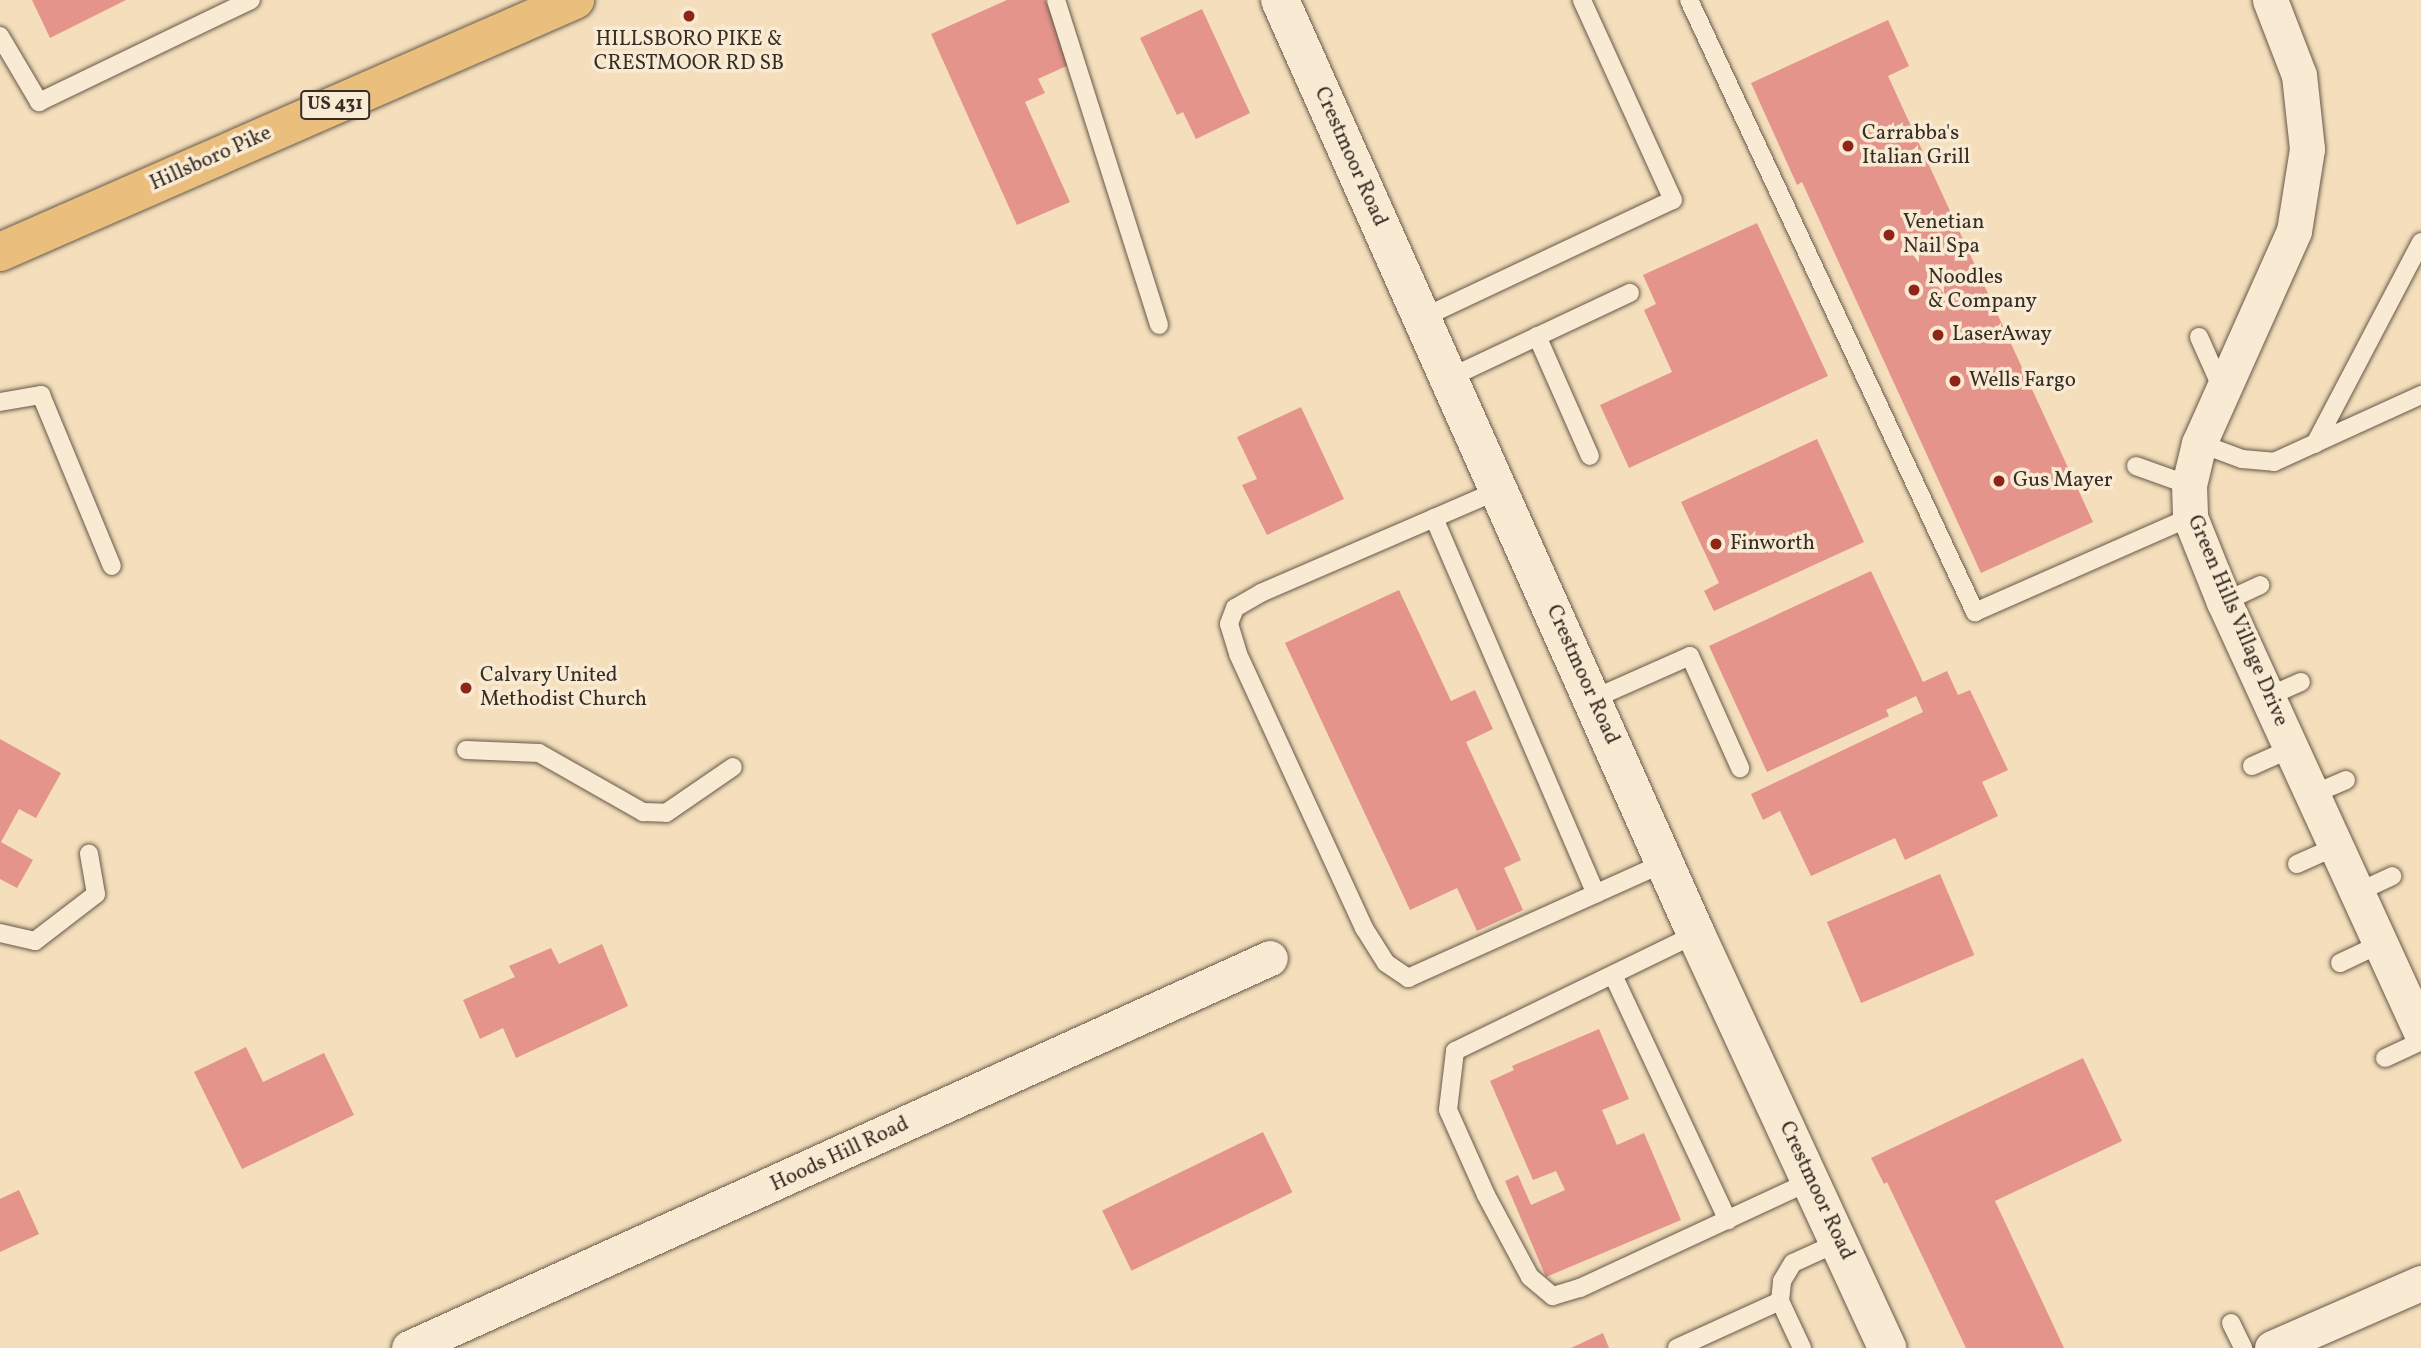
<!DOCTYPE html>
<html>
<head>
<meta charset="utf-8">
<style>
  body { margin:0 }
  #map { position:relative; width:2421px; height:1348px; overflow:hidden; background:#f4debb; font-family:Vollkorn,serif }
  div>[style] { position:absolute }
  .building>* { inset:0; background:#e5948b; transform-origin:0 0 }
  .roads { filter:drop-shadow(0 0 2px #66594a) drop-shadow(0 0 2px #66594a) }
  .service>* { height:18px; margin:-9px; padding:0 9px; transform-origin:9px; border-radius:9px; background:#f8ead3 }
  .minor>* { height:35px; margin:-17.5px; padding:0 17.5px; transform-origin:17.5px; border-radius:17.5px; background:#f8ead3 }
  .tertiary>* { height:38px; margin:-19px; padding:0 19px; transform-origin:19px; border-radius:19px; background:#f8ead3 }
  .primary>* { height:38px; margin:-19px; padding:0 19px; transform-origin:19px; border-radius:19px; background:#eabf7e }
  .dots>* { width:19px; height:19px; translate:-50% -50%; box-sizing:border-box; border:4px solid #f8ead3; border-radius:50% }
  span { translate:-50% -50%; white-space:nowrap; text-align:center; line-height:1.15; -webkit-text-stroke:7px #f8ead3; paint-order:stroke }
  .shield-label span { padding:2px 5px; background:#f8ead3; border:2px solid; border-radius:5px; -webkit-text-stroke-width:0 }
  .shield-label { font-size:19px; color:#372d24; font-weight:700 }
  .poi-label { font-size:21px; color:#372d24 }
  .left { translate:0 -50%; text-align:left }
  .street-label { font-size:21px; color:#372d24 }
</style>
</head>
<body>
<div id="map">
  <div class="building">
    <div style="clip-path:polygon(32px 0,126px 0,50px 38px)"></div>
    <div style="clip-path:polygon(1007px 0,1045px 0,1073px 63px,1038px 79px,1045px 93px,1025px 102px,1070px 202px,1017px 225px,931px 34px)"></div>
    <div style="clip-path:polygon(1202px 9px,1250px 113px,1196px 139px,1183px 112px,1177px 115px,1140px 38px)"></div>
    <div style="clip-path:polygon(1888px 20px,1909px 66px,1888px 76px,2093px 522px,1981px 573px,1802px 182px,1797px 185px,1751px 83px)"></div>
    <div style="clip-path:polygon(1757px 223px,1828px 376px,1629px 468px,1600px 405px,1672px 372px,1644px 310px,1656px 304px,1643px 275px)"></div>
    <div style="clip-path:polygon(1301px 407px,1344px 499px,1267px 535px,1242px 485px,1257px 479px,1237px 437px)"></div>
    <div style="clip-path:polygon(1817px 439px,1864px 542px,1714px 611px,1704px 591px,1719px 583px,1681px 502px)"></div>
    <div style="clip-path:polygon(1871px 571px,1923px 682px,1947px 671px,1958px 695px,1970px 690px,2008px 770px,1982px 782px,1998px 816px,1905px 860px,1895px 838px,1811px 876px,1780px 811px,1763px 820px,1751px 794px,1923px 712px,1916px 696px,1886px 710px,1889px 716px,1767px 772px,1709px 646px)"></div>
    <div style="clip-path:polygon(1399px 590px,1451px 701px,1475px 690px,1493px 729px,1466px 742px,1521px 860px,1504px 868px,1523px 910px,1477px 931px,1457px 888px,1410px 910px,1285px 643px)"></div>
    <div style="clip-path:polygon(0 739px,61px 773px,36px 818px,19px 809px,1px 842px,33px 860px,17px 888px,0 879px)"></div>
    <div style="left:1940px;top:874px;width:88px;height:123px;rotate:67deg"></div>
    <div style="clip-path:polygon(602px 944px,628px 1006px,516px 1058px,503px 1028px,480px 1039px,463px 1000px,515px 977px,509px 966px,551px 948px,559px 964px)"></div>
    <div style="clip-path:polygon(1599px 1029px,1629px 1099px,1602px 1110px,1617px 1145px,1644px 1133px,1681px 1220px,1546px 1277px,1505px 1181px,1518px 1175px,1531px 1205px,1565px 1190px,1556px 1171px,1533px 1180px,1490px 1081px,1514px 1070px,1512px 1066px)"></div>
    <div style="clip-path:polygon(246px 1047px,263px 1082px,324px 1053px,354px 1115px,242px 1169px,194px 1072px)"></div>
    <div style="clip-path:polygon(2083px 1058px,2122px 1141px,1995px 1201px,2064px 1348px,1966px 1348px,1887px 1182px,1884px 1184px,1871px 1158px)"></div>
    <div style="left:1263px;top:1132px;width:67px;height:179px;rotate:64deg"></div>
    <div style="clip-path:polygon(19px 1190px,39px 1234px,0 1252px,0 1199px)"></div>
    <div style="clip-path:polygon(1603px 1333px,1609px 1348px,1571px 1348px)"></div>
  </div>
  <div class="roads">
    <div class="service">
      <div style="left:1056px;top:0;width:341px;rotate:72.4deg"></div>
      <div style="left:1689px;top:0;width:676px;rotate:64.95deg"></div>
      <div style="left:1975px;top:612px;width:235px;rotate:-23.8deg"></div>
      <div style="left:0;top:36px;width:77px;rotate:59.4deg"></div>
      <div style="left:39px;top:102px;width:235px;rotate:-25.7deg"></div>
      <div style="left:1422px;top:318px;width:277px;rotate:-25.2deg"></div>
      <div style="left:1673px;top:200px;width:220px;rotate:-114.5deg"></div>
      <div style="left:1537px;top:336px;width:131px;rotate:66.2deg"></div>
      <div style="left:2199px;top:337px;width:59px;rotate:66deg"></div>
      <div style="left:1449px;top:378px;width:200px;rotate:-25.2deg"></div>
      <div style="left:0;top:402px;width:42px;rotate:-9.7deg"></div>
      <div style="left:41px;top:395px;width:185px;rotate:67.5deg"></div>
      <div style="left:2199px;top:443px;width:46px;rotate:20.4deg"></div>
      <div style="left:2242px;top:459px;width:32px;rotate:5deg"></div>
      <div style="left:2274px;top:462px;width:162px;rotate:-24.5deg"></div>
      <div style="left:2315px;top:444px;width:228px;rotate:-62.3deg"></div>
      <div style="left:2136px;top:466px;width:56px;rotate:19.7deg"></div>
      <div style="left:1499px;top:490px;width:259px;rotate:156.6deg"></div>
      <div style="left:1261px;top:593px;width:30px;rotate:150deg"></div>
      <div style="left:1235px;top:608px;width:17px;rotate:111deg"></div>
      <div style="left:1229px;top:624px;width:31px;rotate:73deg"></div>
      <div style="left:1238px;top:654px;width:302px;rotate:65.3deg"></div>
      <div style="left:1364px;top:928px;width:41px;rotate:57.8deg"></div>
      <div style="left:1386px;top:963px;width:27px;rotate:34deg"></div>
      <div style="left:1408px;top:978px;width:283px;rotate:-24.2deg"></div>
      <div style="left:1434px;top:518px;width:409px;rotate:66.7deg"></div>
      <div style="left:2224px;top:602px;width:40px;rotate:-25deg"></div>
      <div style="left:2267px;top:697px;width:37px;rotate:-24deg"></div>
      <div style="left:1593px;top:699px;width:106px;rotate:-23.9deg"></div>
      <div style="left:1690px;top:656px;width:123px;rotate:65.9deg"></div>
      <div style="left:466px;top:750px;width:73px;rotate:2.4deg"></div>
      <div style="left:539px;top:753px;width:120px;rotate:29.6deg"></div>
      <div style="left:643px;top:812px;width:23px;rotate:2deg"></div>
      <div style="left:666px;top:813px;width:81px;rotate:-34.5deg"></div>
      <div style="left:2252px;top:766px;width:42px;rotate:-24.1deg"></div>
      <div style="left:2311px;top:795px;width:38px;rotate:-23deg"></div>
      <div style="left:2297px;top:864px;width:42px;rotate:-24.1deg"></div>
      <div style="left:2356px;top:893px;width:40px;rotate:-25deg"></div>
      <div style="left:0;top:933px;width:36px;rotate:13deg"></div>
      <div style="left:35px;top:941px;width:77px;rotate:-37.6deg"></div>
      <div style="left:96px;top:894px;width:41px;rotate:-99.9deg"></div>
      <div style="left:1696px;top:934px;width:268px;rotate:154.1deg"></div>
      <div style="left:1455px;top:1051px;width:59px;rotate:96.8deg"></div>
      <div style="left:1448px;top:1110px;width:93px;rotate:65.9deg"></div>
      <div style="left:1486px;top:1195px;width:93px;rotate:61.8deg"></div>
      <div style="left:1530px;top:1277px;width:30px;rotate:40deg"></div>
      <div style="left:1553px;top:1296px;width:28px;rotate:-17deg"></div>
      <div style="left:1580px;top:1288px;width:255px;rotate:-24.9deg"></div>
      <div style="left:2340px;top:963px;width:44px;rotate:-25.4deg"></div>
      <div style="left:1613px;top:975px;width:271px;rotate:64.9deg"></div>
      <div style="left:2385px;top:1058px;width:40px;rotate:-25deg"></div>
      <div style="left:1780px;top:1301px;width:20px;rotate:-84deg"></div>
      <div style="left:1782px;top:1281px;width:21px;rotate:-59deg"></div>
      <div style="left:1793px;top:1263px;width:51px;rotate:-24.5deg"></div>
      <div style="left:2231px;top:1323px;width:28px;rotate:64deg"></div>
      <div style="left:1677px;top:1348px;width:113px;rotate:-24.5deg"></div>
      <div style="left:1780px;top:1301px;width:52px;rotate:64.9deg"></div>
    </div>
    <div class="minor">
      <div style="left:2270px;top:0;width:80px;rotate:68.9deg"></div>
      <div style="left:2299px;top:75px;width:74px;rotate:83.8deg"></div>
      <div style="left:2307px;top:149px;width:83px;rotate:99deg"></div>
      <div style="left:2294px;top:231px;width:232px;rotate:114.1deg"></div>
      <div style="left:2199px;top:443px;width:43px;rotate:103.4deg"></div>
      <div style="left:2189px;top:485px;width:32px;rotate:88deg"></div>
      <div style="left:2190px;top:517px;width:92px;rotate:68.2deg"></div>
      <div style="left:2224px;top:602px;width:473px;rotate:65.4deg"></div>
      <div style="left:409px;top:1348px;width:945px;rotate:-24.37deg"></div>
      <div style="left:2272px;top:1348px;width:163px;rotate:-23.6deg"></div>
    </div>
    <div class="tertiary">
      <div style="left:1280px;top:0;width:1022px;rotate:65.99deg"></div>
      <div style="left:1696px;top:934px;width:456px;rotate:65.2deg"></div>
    </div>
    <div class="primary">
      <div style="left:0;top:252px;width:628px;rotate:-23.67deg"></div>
    </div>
  </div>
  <div class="dots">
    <div style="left:689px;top:16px;background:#8f2418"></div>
    <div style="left:1848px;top:146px;background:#8f2418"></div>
    <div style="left:1889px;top:235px;background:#8f2418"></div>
    <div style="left:1914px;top:290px;background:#8f2418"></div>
    <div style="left:1938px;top:335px;background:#8f2418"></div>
    <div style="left:1955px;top:381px;background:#8f2418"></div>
    <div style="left:1999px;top:481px;background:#8f2418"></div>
    <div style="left:1716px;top:544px;background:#8f2418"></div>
    <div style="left:466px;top:688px;background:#8f2418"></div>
  </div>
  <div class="shield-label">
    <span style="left:335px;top:105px">US 431</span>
  </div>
  <div class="poi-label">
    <span style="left:689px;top:52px">HILLSBORO PIKE &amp;<br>CRESTMOOR RD SB</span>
    <span class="left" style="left:1862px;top:146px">Carrabba's<br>Italian Grill</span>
    <span class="left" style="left:1903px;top:235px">Venetian<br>Nail Spa</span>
    <span class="left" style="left:1928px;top:290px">Noodles<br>&amp; Company</span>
    <span class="left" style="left:1952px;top:335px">LaserAway</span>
    <span class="left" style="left:1969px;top:381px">Wells Fargo</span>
    <span class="left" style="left:2013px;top:481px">Gus Mayer</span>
    <span class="left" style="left:1730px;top:544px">Finworth</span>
    <span class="left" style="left:480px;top:688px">Calvary United<br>Methodist Church</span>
  </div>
  <div class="street-label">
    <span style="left:1350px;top:157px;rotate:66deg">Crestmoor Road</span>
    <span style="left:211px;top:159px;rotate:-24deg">Hillsboro Pike</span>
    <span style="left:2237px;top:621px;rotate:67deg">Green Hills Village Drive</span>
    <span style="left:1582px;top:675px;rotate:66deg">Crestmoor Road</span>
    <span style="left:840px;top:1155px;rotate:-25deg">Hoods Hill Road</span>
    <span style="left:1816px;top:1191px;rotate:65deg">Crestmoor Road</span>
  </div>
</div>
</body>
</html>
